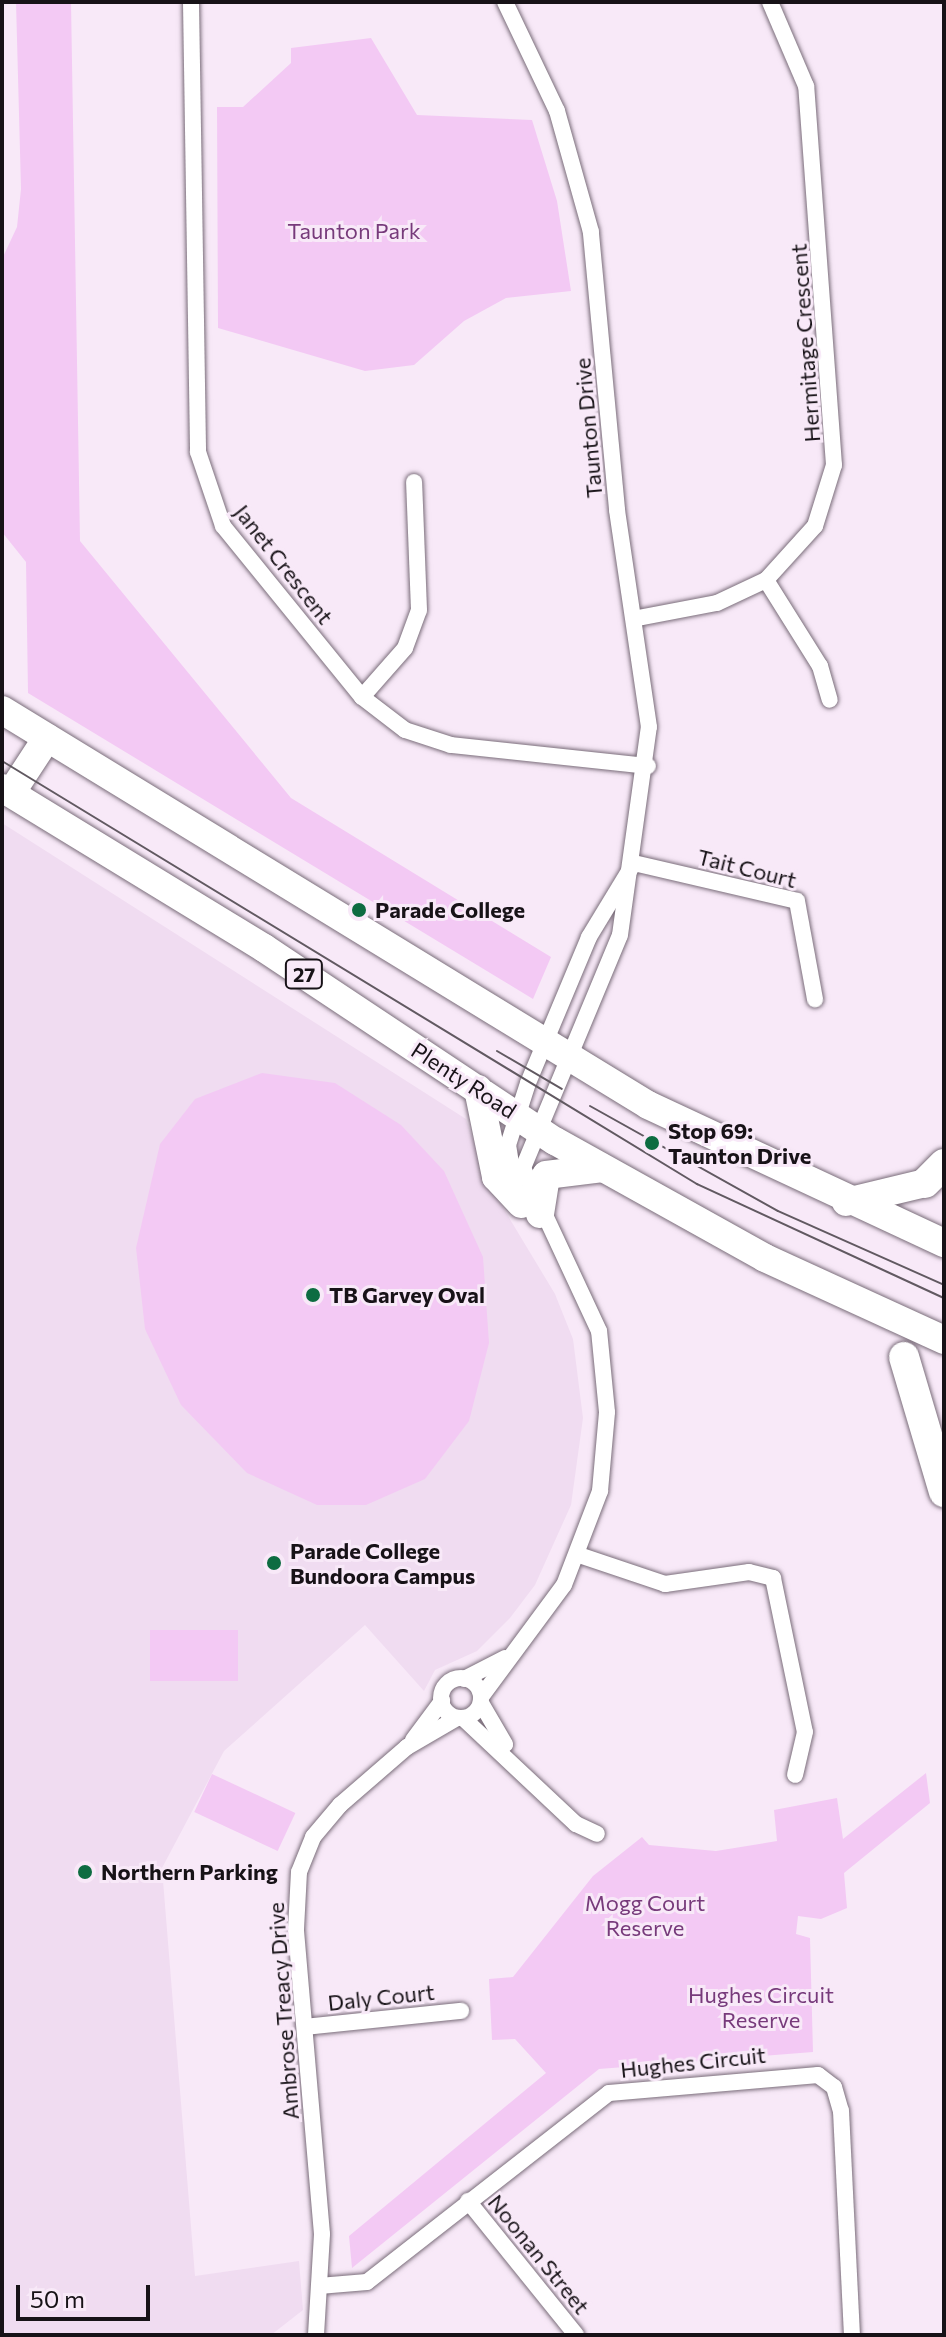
<!DOCTYPE html>
<html>
<head>
<meta charset="utf-8">
<style>
  body { margin:0 }
  #map { position:relative; width:946px; height:2337px; overflow:hidden; background:#f8e9f8; font-family:Commissioner,sans-serif }
  div>[style] { position:absolute }
  .built>* { inset:0; background:#f0dcf1 }
  .green>* { inset:0; background:#f3c9f4; transform-origin:0 0 }
  .roads { filter:drop-shadow(0 0 2px #7a6d7a) drop-shadow(0 0 2px #7a6d7a) }
  .minor>* { height:16px; margin:-8px; padding:0 8px; transform-origin:8px; border-radius:8px; background:#fff }
  .minor>.ring { margin:-8px; padding:0; box-sizing:content-box; background:none; border:16px solid #fff; border-radius:50% }
  .trunk>* { height:28px; margin:-14px; padding:0 14px; transform-origin:14px; border-radius:14px; background:#fff }
  .motorway>* { height:30px; margin:-15px; padding:0 15px; transform-origin:15px; border-radius:15px; background:#fff }
  .tram>* { height:2px; margin:-1px; padding:0 1px; transform-origin:1px; border-radius:1px; background:#615961 }
  .dots>* { width:22px; height:22px; translate:-50% -50%; box-sizing:border-box; border:4px solid #f8e9f8; border-radius:50% }
  span { translate:-50% -50%; white-space:nowrap; text-align:center; line-height:1.15; -webkit-text-stroke:6px #f8e9f8; paint-order:stroke }
  .shield-label span { padding:2px 6px; background:#f8e9f8; border:2px solid; border-radius:6px; -webkit-text-stroke-width:0 }
  .shield-label { font-size:20px; color:#171217; font-weight:700 }
  .park-label { font-size:22px; color:#773a7b }
  .street-label { font-size:22px; color:#171217 }
  .poi-label { font-size:22px; color:#171217; font-weight:700 }
  .left { translate:0 -50%; text-align:left }
  .frame { position:absolute; inset:0; border:4px solid #171217; pointer-events:none }
  .scale { position:absolute; left:16px; top:2285px; width:134px; height:36px; box-sizing:border-box; border:4px solid #171217; border-top:0; padding-left:10px; font-size:24px; line-height:28px; white-space:nowrap; color:#171217; -webkit-text-stroke:6px #f8e9f8; paint-order:stroke }
</style>
</head>
<body>
<div id="map">
  <div class="built">
    <div style="clip-path:polygon(2px 823px,466px 1119px,487px 1181px,555px 1294px,573px 1339px,583px 1418px,571px 1505px,535px 1585px,510px 1618px,477px 1651px,435px 1670px,424px 1691px,365px 1625px,224px 1751px,162px 1868px,195px 2276px,299px 2261px,303px 2310px,271px 2335px,2px 2335px)"></div>
  </div>
  <div class="green">
    <div style="clip-path:polygon(16px 2px,71px 2px,80px 541px,291px 798px,551px 957px,533px 999px,28px 693px,26px 562px,2px 532px,2px 259px,17px 227px,21px 189px)"></div>
    <div style="clip-path:polygon(371px 38px,417px 115px,532px 120px,557px 201px,571px 291px,506px 298px,464px 321px,414px 365px,365px 371px,218px 328px,217px 107px,243px 107px,291px 63px,291px 48px)"></div>
    <div style="clip-path:polygon(262px 1073px,335px 1083px,401px 1125px,444px 1171px,483px 1257px,489px 1343px,469px 1421px,425px 1479px,366px 1505px,317px 1505px,247px 1473px,181px 1405px,145px 1329px,136px 1248px,160px 1144px,195px 1099px)"></div>
    <div style="left:150px;top:1630px;width:88px;height:51px"></div>
    <div style="clip-path:polygon(926px 1773px,930px 1803px,844px 1873px,847px 1908px,821px 1919px,798px 1916px,796px 1934px,810px 1938px,813px 2052px,599px 2069px,352px 2268px,349px 2236px,546px 2073px,515px 2039px,492px 2040px,489px 1979px,513px 1977px,593px 1876px,642px 1837px,649px 1845px,716px 1851px,777px 1841px,774px 1810px,837px 1798px,843px 1839px)"></div>
    <div style="left:212px;top:1774px;width:92px;height:42px;rotate:25deg"></div>
  </div>
  <div class="roads">
    <div class="minor">
      <div style="left:191px;top:2px;width:450px;rotate:89.1deg"></div>
      <div style="left:198px;top:452px;width:78px;rotate:71.3deg"></div>
      <div style="left:223px;top:526px;width:220px;rotate:50.9deg"></div>
      <div style="left:362px;top:697px;width:54px;rotate:37.5deg"></div>
      <div style="left:405px;top:730px;width:48px;rotate:18.1deg"></div>
      <div style="left:451px;top:745px;width:198px;rotate:6.1deg"></div>
      <div style="left:766px;top:580px;width:102px;rotate:57.9deg"></div>
      <div style="left:820px;top:666px;width:35px;rotate:74deg"></div>
      <div style="left:638px;top:618px;width:80px;rotate:-10.8deg"></div>
      <div style="left:717px;top:603px;width:54px;rotate:-25.1deg"></div>
      <div style="left:766px;top:580px;width:73px;rotate:-47.8deg"></div>
      <div style="left:815px;top:526px;width:64px;rotate:-72.7deg"></div>
      <div style="left:834px;top:465px;width:380px;rotate:-94.2deg"></div>
      <div style="left:806px;top:86px;width:91px;rotate:-113.2deg"></div>
      <div style="left:362px;top:697px;width:65px;rotate:-48.7deg"></div>
      <div style="left:405px;top:648px;width:40px;rotate:-69.8deg"></div>
      <div style="left:419px;top:610px;width:128px;rotate:-92.2deg"></div>
      <div style="left:634px;top:863px;width:167px;rotate:13.1deg"></div>
      <div style="left:797px;top:901px;width:100px;rotate:79.6deg"></div>
      <div style="left:515px;top:1188px;width:44px;rotate:-99.2deg"></div>
      <div style="left:508px;top:1145px;width:65px;rotate:-72.1deg"></div>
      <div style="left:528px;top:1083px;width:158px;rotate:-67.3deg"></div>
      <div style="left:589px;top:937px;width:81px;rotate:-58.7deg"></div>
      <div style="left:579px;top:1555px;width:91px;rotate:18.6deg"></div>
      <div style="left:665px;top:1584px;width:85px;rotate:-8.1deg"></div>
      <div style="left:749px;top:1572px;width:25px;rotate:14deg"></div>
      <div style="left:773px;top:1578px;width:157px;rotate:78.3deg"></div>
      <div style="left:805px;top:1732px;width:44px;rotate:103.1deg"></div>
      <div class="ring" style="left:441px;top:1678px;width:24px;height:24px"></div>
      <div style="left:464px;top:1679px;width:46px;rotate:-27.1deg"></div>
      <div style="left:481px;top:1697px;width:139px;rotate:-53.5deg"></div>
      <div style="left:564px;top:1585px;width:101px;rotate:-69deg"></div>
      <div style="left:600px;top:1491px;width:79px;rotate:-84.9deg"></div>
      <div style="left:607px;top:1412px;width:81px;rotate:-95.6deg"></div>
      <div style="left:599px;top:1331px;width:180px;rotate:-115deg"></div>
      <div style="left:523px;top:1168px;width:252px;rotate:-67.4deg"></div>
      <div style="left:620px;top:935px;width:210px;rotate:-82.1deg"></div>
      <div style="left:649px;top:727px;width:220px;rotate:-98.4deg"></div>
      <div style="left:617px;top:509px;width:278px;rotate:-95.4deg"></div>
      <div style="left:591px;top:232px;width:126px;rotate:-105.7deg"></div>
      <div style="left:557px;top:111px;width:121px;rotate:-115.5deg"></div>
      <div style="left:481px;top:1703px;width:48px;rotate:59.7deg"></div>
      <div style="left:463px;top:1718px;width:155px;rotate:43.2deg"></div>
      <div style="left:576px;top:1824px;width:23px;rotate:25deg"></div>
      <div style="left:413px;top:1740px;width:49px;rotate:-53.4deg"></div>
      <div style="left:305px;top:2027px;width:157px;rotate:-5.9deg"></div>
      <div style="left:468px;top:2201px;width:172px;rotate:51.1deg"></div>
      <div style="left:319px;top:2286px;width:48px;rotate:-4.8deg"></div>
      <div style="left:367px;top:2282px;width:307px;rotate:-38deg"></div>
      <div style="left:609px;top:2093px;width:210px;rotate:-4.9deg"></div>
      <div style="left:818px;top:2075px;width:20px;rotate:37deg"></div>
      <div style="left:834px;top:2087px;width:25px;rotate:74deg"></div>
      <div style="left:841px;top:2111px;width:224px;rotate:87.2deg"></div>
      <div style="left:316px;top:2335px;width:101px;rotate:-86.6deg"></div>
      <div style="left:322px;top:2234px;width:306px;rotate:-94.9deg"></div>
      <div style="left:296px;top:1929px;width:57px;rotate:-87deg"></div>
      <div style="left:299px;top:1872px;width:38px;rotate:-68deg"></div>
      <div style="left:313px;top:1837px;width:42px;rotate:-49.8deg"></div>
      <div style="left:340px;top:1805px;width:89px;rotate:-40.9deg"></div>
      <div style="left:407px;top:1747px;width:58px;rotate:-30.1deg"></div>
    </div>
    <div class="trunk">
      <div style="left:2px;top:710px;width:757px;rotate:31.44deg"></div>
      <div style="left:648px;top:1105px;width:327px;rotate:25deg"></div>
      <div style="left:2px;top:788px;width:307px;rotate:31.4deg"></div>
      <div style="left:264px;top:948px;width:349px;rotate:33.6deg"></div>
      <div style="left:555px;top:1141px;width:240px;rotate:29.1deg"></div>
      <div style="left:765px;top:1258px;width:197px;rotate:24.6deg"></div>
      <div style="left:11px;top:793px;width:66px;rotate:-56.8deg"></div>
      <div style="left:478px;top:1089px;width:90px;rotate:78.4deg"></div>
      <div style="left:496px;top:1177px;width:37px;rotate:47deg"></div>
      <div style="left:846px;top:1202px;width:81px;rotate:-13.5deg"></div>
      <div style="left:540px;top:1214px;width:39px;rotate:-81deg"></div>
      <div style="left:546px;top:1175px;width:57px;rotate:-7deg"></div>
    </div>
    <div class="motorway">
      <div style="left:925px;top:1183px;width:27px;rotate:-45deg"></div>
      <div style="left:904px;top:1357px;width:141px;rotate:73.5deg"></div>
    </div>
  </div>
  <div class="tram">
    <div style="left:2px;top:761px;width:814px;rotate:31.33deg"></div>
    <div style="left:697px;top:1184px;width:272px;rotate:24.8deg"></div>
    <div style="left:497px;top:1051px;width:75px;rotate:30.3deg"></div>
    <div style="left:590px;top:1106px;width:215px;rotate:29.2deg"></div>
    <div style="left:778px;top:1211px;width:182px;rotate:24deg"></div>
  </div>
  <div class="dots">
    <div style="left:359px;top:910px;background:#0d6c41"></div>
    <div style="left:652px;top:1143px;background:#0d6c41"></div>
    <div style="left:313px;top:1295px;background:#0d6c41"></div>
    <div style="left:274px;top:1563px;background:#0d6c41"></div>
    <div style="left:85px;top:1872px;background:#0d6c41"></div>
  </div>
  <div class="shield-label">
    <span style="left:304px;top:974px">27</span>
  </div>
  <div class="park-label">
    <span style="left:354px;top:231px">Taunton Park</span>
    <span style="left:645px;top:1915px">Mogg Court<br>Reserve</span>
    <span style="left:761px;top:2007px">Hughes Circuit<br>Reserve</span>
  </div>
  <div class="street-label">
    <span style="left:805px;top:343px;rotate:-94deg">Hermitage Crescent</span>
    <span style="left:588px;top:428px;rotate:-95deg">Taunton Drive</span>
    <span style="left:284px;top:564px;rotate:52deg">Janet Crescent</span>
    <span style="left:747px;top:868px;rotate:14deg">Tait Court</span>
    <span style="left:464px;top:1080px;rotate:33deg">Plenty Road</span>
    <span style="left:381px;top:1997px;rotate:-6deg">Daly Court</span>
    <span style="left:283px;top:2011px;rotate:-94deg">Ambrose Treacy Drive</span>
    <span style="left:693px;top:2062px;rotate:-6deg">Hughes Circuit</span>
    <span style="left:539px;top:2254px;rotate:51deg">Noonan Street</span>
  </div>
  <div class="poi-label">
    <span class="left" style="left:375px;top:910px">Parade College</span>
    <span class="left" style="left:668px;top:1143px">Stop 69:<br>Taunton Drive</span>
    <span class="left" style="left:329px;top:1295px">TB Garvey Oval</span>
    <span class="left" style="left:290px;top:1563px">Parade College<br>Bundoora Campus</span>
    <span class="left" style="left:101px;top:1872px">Northern Parking</span>
  </div>
  <div class="frame"></div>
  <div class="scale">50 m</div>
</div>
</body>
</html>
